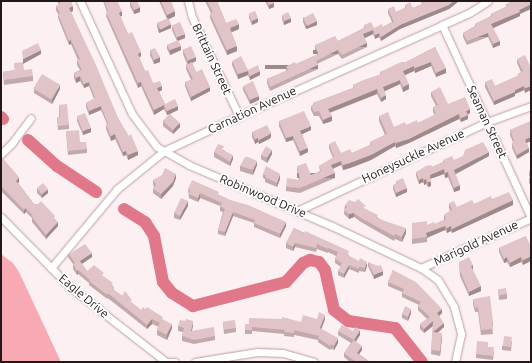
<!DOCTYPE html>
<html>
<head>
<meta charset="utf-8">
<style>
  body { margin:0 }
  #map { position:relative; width:532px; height:363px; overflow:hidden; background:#fdf0f2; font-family:Ubuntu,sans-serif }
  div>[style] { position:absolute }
  .green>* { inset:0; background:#f8aab4 }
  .river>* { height:12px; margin:-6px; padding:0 6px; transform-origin:6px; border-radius:6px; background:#e07889 }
  .roads { filter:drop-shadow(0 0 1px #ba9fa1) drop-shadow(0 0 1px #ba9fa1) }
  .minor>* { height:7px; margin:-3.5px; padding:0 3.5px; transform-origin:3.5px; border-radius:3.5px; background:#fff }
  .wall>* { inset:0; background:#c2a9ab }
  .shaded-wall>* { inset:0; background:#9e898b; transform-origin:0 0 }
  .building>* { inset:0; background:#e1c4c7; transform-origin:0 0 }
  span { translate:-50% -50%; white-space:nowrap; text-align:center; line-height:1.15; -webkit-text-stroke:3.5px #fff; paint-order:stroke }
  .street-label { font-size:12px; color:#221719 }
  .frame { position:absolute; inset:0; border:2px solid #221719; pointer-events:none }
</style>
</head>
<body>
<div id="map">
  <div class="green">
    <div style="clip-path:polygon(1px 254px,13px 263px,19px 272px,61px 362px,1px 362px)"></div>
  </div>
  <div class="river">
    <div style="left:1px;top:117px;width:3px;rotate:45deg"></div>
    <div style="left:28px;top:140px;width:39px;rotate:42deg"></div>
    <div style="left:57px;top:166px;width:47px;rotate:33.7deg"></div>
    <div style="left:124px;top:209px;width:25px;rotate:32deg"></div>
    <div style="left:145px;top:222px;width:17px;rotate:57deg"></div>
    <div style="left:154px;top:236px;width:47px;rotate:78.9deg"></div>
    <div style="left:163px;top:282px;width:14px;rotate:51deg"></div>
    <div style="left:172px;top:293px;width:25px;rotate:32deg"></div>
    <div style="left:193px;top:306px;width:96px;rotate:-14.5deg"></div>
    <div style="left:286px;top:282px;width:25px;rotate:-48deg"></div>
    <div style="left:303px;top:263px;width:8px;rotate:-23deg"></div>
    <div style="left:310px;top:260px;width:9px;rotate:13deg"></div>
    <div style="left:319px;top:262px;width:10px;rotate:53deg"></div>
    <div style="left:325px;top:270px;width:41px;rotate:77.3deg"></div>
    <div style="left:334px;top:310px;width:18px;rotate:38deg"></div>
    <div style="left:348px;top:321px;width:48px;rotate:8.5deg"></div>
    <div style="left:395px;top:328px;width:43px;rotate:51.5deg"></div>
  </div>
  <div class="roads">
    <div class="minor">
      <div style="left:80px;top:1px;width:124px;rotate:65.3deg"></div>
      <div style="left:132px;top:114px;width:41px;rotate:52.9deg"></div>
      <div style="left:157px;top:147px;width:37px;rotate:29deg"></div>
      <div style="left:189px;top:165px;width:155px;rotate:23.1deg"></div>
      <div style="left:332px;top:226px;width:98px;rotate:25.3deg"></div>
      <div style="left:421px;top:268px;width:21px;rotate:35deg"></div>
      <div style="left:438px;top:280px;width:31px;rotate:59deg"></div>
      <div style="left:454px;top:307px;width:28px;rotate:75deg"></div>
      <div style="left:461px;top:334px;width:29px;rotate:102deg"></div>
      <div style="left:188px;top:1px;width:16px;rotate:76deg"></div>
      <div style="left:192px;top:17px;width:110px;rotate:64.6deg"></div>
      <div style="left:442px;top:25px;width:213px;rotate:65.2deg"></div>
      <div style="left:1px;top:154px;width:16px;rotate:-45deg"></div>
      <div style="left:12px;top:143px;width:31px;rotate:-53deg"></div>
      <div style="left:297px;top:211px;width:210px;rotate:-25.1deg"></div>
      <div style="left:487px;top:122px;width:47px;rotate:-20deg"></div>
      <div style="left:1px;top:217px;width:98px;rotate:45.4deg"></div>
      <div style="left:70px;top:287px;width:122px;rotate:38deg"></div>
      <div style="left:166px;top:362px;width:9px"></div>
      <div style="left:51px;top:268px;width:103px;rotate:-50.1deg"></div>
      <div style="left:117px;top:189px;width:60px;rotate:-39deg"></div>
      <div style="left:164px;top:151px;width:83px;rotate:-25deg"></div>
      <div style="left:239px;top:116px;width:222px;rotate:-24.1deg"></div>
      <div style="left:442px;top:25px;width:30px;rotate:-24deg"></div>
      <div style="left:469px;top:13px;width:22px;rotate:-32deg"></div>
      <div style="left:421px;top:268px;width:121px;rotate:-24.4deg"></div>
      <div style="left:195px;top:362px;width:63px;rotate:-9.2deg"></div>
      <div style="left:257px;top:352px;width:26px;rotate:2deg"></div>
      <div style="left:283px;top:353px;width:32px;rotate:16deg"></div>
    </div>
  </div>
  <div class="wall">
    <div style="clip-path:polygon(57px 1px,71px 1px,73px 11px,71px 12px,118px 118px,138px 155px,128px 160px,126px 155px,123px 156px,115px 139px,111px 141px,106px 129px,106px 125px,107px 124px,101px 110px,89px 115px,86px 107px,86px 103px,94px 99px,89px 86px,84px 88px,80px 81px,76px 83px,74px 78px,74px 73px,80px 70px,77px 65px,77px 60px,78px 60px,71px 44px,69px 45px,58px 18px,58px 14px,56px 10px,56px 6px,59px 5px)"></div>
    <div style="clip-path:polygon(103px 1px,117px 1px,122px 16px,120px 16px,128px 34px,141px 56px,139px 58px,145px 71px,153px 83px,162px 90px,159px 92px,165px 104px,178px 110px,170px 114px,180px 127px,173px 134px,163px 126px,163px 121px,170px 114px,167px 115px,164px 109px,154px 115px,141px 86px,138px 88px,106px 16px,107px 12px)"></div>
    <div style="clip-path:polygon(130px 1px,140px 12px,134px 14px,130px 6px)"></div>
    <div style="clip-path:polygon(159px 1px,171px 1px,175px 16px,169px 19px,171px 28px,159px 33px,157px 27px,157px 23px,167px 19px)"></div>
    <div style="clip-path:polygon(205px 1px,217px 1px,226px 23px,239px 29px,231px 32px,237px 51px,227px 55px,210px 18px,210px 14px,211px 13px)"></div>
    <div style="clip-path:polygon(265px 1px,273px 1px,274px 7px,269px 9px)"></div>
    <div style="clip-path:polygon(421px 1px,429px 1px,429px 2px,430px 1px,459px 1px,449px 9px,400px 29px,381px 41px,379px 37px,375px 39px,373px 34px,364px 38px,367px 47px,342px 59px,338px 54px,317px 64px,318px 69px,270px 91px,267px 83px,267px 79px,286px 71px,286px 67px,296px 64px,317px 55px,315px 50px,315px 45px,338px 41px,364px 28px,364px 25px,374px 28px,383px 27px,392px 22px,388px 13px,388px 9px,396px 12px,405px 8px,405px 5px,413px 8px,422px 4px)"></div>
    <div style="clip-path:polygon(506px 4px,520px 14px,520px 16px,493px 28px,500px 45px,493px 48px,488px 37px,467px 45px,463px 37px,463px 33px,475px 26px,475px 24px,491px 16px,491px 14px,506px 7px)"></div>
    <div style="clip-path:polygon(249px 14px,258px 22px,252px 25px,249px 18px)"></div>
    <div style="clip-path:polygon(282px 15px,291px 22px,284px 25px,282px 19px)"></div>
    <div style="clip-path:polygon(303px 17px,317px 25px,306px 29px,303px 22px)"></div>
    <div style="clip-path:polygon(172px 26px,185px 38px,178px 41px,181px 50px,170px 55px,167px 49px,167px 45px,177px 41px,172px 30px)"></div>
    <div style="clip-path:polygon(435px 47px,446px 73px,436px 77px,431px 66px,415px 73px,414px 71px,405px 75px,409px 89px,403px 92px,400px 84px,384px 91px,386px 99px,381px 102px,377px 94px,330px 113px,332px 121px,323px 124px,319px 116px,314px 116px,311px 110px,311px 106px,313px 105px,313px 103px,353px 88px,353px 85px,380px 75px,380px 72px,406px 62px)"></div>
    <div style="clip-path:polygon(183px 49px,196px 61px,192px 63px,196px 72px,210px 91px,191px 101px,185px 86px,185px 82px,191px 80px,186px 69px,186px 65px,187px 64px,183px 54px)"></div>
    <div style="clip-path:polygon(150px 50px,160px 62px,154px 64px,150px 55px)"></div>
    <div style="clip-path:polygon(517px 59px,531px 68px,525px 93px,524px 90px,515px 94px,515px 96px,494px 105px,485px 87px,485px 82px,495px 86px,518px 76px,518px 74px,521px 72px,517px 63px)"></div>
    <div style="clip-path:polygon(232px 61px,248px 70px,260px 75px,250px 80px,248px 75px,238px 79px,232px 65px)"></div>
    <div style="clip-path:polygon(14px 63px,33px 76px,33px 81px,4px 85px,3px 72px,15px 70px)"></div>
    <div style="clip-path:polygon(243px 86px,259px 100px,250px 104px,243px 90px)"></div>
    <div style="clip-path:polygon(34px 89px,60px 89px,52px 104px,34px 93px)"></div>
    <div style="clip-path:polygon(431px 92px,448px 104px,470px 113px,468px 115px,468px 119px,461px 122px,459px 119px,409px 143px,396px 148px,395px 146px,371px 160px,350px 168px,343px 170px,341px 165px,333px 169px,335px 178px,300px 193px,286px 191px,286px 187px,299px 180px,297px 170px,297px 166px,311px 175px,320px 171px,319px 166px,333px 158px,329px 148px,329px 144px,341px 153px,352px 153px,370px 145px,370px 142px,385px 135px,379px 121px,379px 116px,394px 127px,418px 123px,435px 115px,433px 112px,433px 107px,436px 106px,431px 96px)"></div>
    <div style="clip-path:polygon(59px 105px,69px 125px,69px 129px,58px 130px,57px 117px,59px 117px)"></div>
    <div style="clip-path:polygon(77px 116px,91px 132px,83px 135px,77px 121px)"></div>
    <div style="clip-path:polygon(279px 121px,311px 130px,302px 134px,308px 152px,300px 156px,293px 140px,286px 142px,279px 126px)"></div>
    <div style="clip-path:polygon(531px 121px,531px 141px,527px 143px,529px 152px,517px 159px,512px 148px,512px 144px,513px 142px,510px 135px,510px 130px)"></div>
    <div style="clip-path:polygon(66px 131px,80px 142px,87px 149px,87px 153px,68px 155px)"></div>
    <div style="clip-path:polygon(252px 132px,271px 137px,269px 139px,259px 144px,258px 142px,255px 144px,252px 137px)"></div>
    <div style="clip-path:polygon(224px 150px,233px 159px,230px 166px,214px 157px,214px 152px)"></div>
    <div style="clip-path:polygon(272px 154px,267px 163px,261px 159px,261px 155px)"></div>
    <div style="clip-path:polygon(1px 156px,19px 182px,18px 183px,34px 204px,55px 219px,58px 226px,46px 239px,32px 222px,32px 218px,26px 212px,24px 214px,1px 191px)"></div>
    <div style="clip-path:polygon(489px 156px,455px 174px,460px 190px,454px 192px,448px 177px,445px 178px,444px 174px,430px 179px,431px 186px,428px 187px,426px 184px,424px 185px,423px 182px,419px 184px,416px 176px,416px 172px,432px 167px,443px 162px,443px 160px,454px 160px)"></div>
    <div style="clip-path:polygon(257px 165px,253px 175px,240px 171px,240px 166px)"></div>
    <div style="clip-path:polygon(531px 170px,531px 186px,529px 183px,529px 178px,530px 178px,529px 175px,529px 171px)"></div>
    <div style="clip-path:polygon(263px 174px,280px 179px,277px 187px,265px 182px,265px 179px,263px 178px)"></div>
    <div style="clip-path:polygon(176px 178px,173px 186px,161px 199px,153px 193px,153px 189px,154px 187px,153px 184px,153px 180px)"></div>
    <div style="clip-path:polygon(396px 181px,407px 192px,396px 197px,393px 189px,393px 185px,396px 184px)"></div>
    <div style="clip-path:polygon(37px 188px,48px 193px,42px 198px,37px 193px)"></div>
    <div style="clip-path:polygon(188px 189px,219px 195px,286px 226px,280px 238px,254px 227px,254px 223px,233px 216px,225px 236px,218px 234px,218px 230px,223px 212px,220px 211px,220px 206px,200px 198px,198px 202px,189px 198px)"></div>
    <div style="clip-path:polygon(492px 199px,513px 205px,452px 233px,451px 231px,447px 233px,445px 230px,427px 238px,427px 242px,412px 244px,412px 223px,427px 225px,435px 224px,444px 220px,444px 215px,450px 211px,449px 208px,449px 203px,457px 207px,474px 204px)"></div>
    <div style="clip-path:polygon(345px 205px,366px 209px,378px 218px,406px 233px,402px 242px,395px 239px,394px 241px,361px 222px,354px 217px,349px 219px,344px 214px)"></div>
    <div style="clip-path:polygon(188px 206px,180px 220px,174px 218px,174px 213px)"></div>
    <div style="clip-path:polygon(294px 228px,349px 255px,349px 256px,367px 266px,365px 272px,359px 271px,359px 273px,349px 269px,344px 278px,338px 275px,338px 271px,341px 267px,335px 263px,335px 259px,336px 256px,328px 252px,328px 253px,317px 249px,316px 252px,295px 247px,293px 251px,286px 248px,286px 243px)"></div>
    <div style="clip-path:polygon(526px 236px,523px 265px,521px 262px,510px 267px,507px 262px,504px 263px,499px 252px,499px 248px)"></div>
    <div style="clip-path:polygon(68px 253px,92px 257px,82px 264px,87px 271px,104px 277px,113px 286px,114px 290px,132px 303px,141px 310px,163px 320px,172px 328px,167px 340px,157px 335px,157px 330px,159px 327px,152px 324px,147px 329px,109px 299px,106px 298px,89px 285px,89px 283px,78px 274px,77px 275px,73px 269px,73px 264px,68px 257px)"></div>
    <div style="clip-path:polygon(368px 262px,383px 275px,374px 279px,368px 266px)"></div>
    <div style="clip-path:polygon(459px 262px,473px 269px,472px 270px,481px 291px,469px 296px,460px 276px)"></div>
    <div style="clip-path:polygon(393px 270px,442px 313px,439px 316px,444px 327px,438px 333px,442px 337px,440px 356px,431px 354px,433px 326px,424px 333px,420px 329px,420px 324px,427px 319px,418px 310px,418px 306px,419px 305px,402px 297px,402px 292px,388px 286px,388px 282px)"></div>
    <div style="clip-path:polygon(498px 289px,507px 294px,507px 299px,499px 300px)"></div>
    <div style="clip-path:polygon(473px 299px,493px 322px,493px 326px,492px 326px,493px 334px,481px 335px,478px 312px,475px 312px,473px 304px)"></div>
    <div style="clip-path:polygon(411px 313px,408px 321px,402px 318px,402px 314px)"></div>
    <div style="clip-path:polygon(317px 319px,325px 319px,321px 329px,338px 343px,334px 350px,331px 349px,330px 350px,318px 342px,318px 340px,294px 335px,294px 337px,284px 336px,284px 334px,252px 331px,252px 334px,245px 334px,245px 324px,301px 322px)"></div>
    <div style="clip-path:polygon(223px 322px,236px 328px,236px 332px,224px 334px)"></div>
    <div style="clip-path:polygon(193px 325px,192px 331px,215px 336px,215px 340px,194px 344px,182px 341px,182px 336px,183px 332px,178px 331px,178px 326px)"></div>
    <div style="clip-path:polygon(338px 331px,360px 335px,356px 341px,362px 350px,359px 354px,370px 362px,350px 362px,344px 357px,344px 353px,351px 343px,338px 335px)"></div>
    <div style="clip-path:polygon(512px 341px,511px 351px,502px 350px,502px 346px)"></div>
    <div style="clip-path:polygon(488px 347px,494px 352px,493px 360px,476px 358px,476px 354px)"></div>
  </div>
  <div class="shaded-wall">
    <div style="clip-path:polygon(454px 1px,459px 1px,449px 9px,400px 29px,381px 41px,381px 37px,400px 25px)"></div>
    <div style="clip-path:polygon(274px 3px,274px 7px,269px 9px,269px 5px)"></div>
    <div style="clip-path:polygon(531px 4px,531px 9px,520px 14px,520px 16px,491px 29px,491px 24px)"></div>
    <div style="clip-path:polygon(73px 6px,73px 11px,69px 13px,69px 8px)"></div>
    <div style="clip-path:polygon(140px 7px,140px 12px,134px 14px,134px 10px)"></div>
    <div style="clip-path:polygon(122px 11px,122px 16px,119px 17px,119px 13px)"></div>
    <div style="clip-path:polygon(175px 11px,175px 16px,167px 20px,167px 15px)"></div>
    <div style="clip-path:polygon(258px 18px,258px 22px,252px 25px,252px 21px)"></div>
    <div style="clip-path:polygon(291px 18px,291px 22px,284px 25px,284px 21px)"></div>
    <div style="clip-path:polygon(317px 21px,317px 25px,306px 29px,306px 25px)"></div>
    <div style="clip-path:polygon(171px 24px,171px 28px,159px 33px,159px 29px)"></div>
    <div style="clip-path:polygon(239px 24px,239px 29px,230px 33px,230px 28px)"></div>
    <div style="clip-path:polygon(373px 30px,373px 34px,363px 39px,363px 34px)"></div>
    <div style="clip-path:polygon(379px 33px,379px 37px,375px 39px,375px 35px)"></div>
    <div style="left:488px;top:33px;width:4px;height:22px;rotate:90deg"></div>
    <div style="clip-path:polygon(185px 34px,185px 38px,177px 41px,177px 37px)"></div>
    <div style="clip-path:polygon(71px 40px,71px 44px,69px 45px,69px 41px)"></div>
    <div style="clip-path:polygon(500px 41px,500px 45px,493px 48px,493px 44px)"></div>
    <div style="left:367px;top:43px;width:4px;height:28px;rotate:90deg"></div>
    <div style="clip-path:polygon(181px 46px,181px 50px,170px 55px,170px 50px)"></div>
    <div style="clip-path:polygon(237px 46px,237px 51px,227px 55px,227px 50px)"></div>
    <div style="clip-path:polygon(41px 50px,41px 54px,23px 64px,23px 59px)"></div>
    <div style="left:338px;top:50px;width:4px;height:25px;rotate:90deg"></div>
    <div style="clip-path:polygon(141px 52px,141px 56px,138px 58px,138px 54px)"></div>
    <div style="clip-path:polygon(160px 57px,160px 62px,154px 64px,154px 60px)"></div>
    <div style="clip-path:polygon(196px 57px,196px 61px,188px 65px,188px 61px)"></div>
    <div style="clip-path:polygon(431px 62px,431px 66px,415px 73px,415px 68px)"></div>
    <div style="left:318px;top:65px;width:4px;height:53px;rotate:90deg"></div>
    <div style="clip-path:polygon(414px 66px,414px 71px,403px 76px,403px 71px)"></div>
    <div style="clip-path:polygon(446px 68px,446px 73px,436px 77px,436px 73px)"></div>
    <div style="clip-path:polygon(248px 71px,248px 75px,238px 79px,238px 74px)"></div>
    <div style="clip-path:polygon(260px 71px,260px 75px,250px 80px,250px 76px)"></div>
    <div style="clip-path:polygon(80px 76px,80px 81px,76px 83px,76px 78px)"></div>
    <div style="clip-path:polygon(400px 80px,400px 84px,383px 92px,383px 87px)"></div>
    <div style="clip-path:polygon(89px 82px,89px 86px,84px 88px,84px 84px)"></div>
    <div style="clip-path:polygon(141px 82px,141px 86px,138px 88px,138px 83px)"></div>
    <div style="clip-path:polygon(409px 84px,409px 89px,403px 92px,403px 87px)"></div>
    <div style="clip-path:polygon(60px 85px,60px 89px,52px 104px,52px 100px)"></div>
    <div style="clip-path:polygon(162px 86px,162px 90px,157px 92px,157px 88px)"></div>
    <div style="clip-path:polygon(524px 86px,524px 90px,515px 94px,515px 96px,494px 105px,494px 101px)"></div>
    <div style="clip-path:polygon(531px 86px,531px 90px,525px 93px,525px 88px)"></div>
    <div style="clip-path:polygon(210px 87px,210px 91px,191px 101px,191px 97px)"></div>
    <div style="clip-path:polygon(377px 89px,377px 94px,328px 113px,328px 109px)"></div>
    <div style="clip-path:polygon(386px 95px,386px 99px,381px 102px,381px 98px)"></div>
    <div style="clip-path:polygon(259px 96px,259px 100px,250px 104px,250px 100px)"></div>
    <div style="clip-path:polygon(164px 105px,164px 109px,154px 115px,154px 110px)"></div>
    <div style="clip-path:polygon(101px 106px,101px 110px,89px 115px,89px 111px)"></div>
    <div style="clip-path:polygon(178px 106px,178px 110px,167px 115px,167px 111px)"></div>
    <div style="clip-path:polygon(470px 109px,470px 113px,466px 115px,466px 111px)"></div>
    <div style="clip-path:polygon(459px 114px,459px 119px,409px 143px,396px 148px,396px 143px)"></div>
    <div style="clip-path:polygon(468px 115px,468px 119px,461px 122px,461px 118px)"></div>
    <div style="clip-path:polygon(332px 116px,332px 121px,323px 124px,323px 120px)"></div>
    <div style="clip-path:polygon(180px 123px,180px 127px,173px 134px,173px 130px)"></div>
    <div style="clip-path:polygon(311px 126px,311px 130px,300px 135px,300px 131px)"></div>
    <div style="clip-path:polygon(91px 128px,91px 132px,83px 135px,83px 131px)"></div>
    <div style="clip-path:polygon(271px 133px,271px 137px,269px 139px,259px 144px,259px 140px)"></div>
    <div style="clip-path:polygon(115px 134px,115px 139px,111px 141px,111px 136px)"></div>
    <div style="clip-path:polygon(293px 136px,293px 140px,286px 142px,286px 138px)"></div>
    <div style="clip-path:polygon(531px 137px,531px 141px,526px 143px,525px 140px,526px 139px)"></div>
    <div style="clip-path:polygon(258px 138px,258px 142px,255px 144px,255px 139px)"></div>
    <div style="clip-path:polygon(395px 142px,395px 146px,371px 160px,350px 168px,343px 170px,343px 165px)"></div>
    <div style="clip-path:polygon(308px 148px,308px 152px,300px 156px,300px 151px)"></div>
    <div style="clip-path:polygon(529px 148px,529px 152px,517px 159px,517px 155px)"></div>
    <div style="clip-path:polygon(272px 150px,272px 154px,267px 163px,267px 158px)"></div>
    <div style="clip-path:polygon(126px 151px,126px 155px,123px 156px,123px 152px)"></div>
    <div style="clip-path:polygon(138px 151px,138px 155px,128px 160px,128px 155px)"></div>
    <div style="clip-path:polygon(489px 152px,489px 156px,454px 175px,454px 170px)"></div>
    <div style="clip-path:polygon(233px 155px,233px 159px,230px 166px,230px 162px)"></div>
    <div style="clip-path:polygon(257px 161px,257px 165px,253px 175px,253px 170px)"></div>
    <div style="clip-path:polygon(341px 161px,341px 165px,331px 169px,331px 165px)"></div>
    <div style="clip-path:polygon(444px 169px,444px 174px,430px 179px,430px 175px)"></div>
    <div style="clip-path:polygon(448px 172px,448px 177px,445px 178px,445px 173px)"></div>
    <div style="left:335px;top:173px;width:5px;height:38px;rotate:90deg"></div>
    <div style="clip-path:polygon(176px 174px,176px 178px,173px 186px,161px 199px,161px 194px)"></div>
    <div style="clip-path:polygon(280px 174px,280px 179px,277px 187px,277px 183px)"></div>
    <div style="clip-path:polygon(19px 177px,19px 182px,16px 185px,16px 181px)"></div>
    <div style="clip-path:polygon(423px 178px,423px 182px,419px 184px,419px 180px)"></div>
    <div style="clip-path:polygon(426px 179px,426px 184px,424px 185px,424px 180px)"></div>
    <div style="clip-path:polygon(428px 182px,431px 182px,431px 186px,428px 187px)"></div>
    <div style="clip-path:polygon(460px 185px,460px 190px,454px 192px,454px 188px)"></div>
    <div style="clip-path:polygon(407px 188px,407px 192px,396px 197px,396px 193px)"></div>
    <div style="clip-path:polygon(48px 189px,48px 193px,42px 198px,42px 194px)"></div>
    <div style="clip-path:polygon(200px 193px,200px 198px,198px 202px,198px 198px)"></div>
    <div style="clip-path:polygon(513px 200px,513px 205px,452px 233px,452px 229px)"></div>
    <div style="clip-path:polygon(188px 201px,188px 206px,180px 220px,180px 216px)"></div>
    <div style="clip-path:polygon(26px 208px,26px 212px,24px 214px,24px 210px)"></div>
    <div style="clip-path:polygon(233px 212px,233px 216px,225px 236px,225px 232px)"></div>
    <div style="clip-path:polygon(354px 213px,354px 217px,349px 219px,349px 214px)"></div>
    <div style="clip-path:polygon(58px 222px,58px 226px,46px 239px,46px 235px)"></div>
    <div style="clip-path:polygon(286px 222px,286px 226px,280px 238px,280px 234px)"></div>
    <div style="clip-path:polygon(445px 226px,445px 230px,426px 238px,426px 233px)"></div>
    <div style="clip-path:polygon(451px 226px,451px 231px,447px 233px,447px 228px)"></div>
    <div style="clip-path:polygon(406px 228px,406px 233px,402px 242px,402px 237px)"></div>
    <div style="clip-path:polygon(295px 243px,295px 247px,293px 251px,293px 247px)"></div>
    <div style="clip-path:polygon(92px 253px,92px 257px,80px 265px,80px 261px)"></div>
    <div style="clip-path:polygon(531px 256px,531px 261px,523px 265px,523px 260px)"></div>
    <div style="clip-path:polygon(507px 257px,507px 262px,504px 263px,504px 259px)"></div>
    <div style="clip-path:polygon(521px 257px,521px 262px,510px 267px,510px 263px)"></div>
    <div style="clip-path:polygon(367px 262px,367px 266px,365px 272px,365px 268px)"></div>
    <div style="clip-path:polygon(349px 265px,349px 269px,344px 278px,344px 274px)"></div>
    <div style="clip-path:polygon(473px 265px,473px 269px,471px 271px,471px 266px)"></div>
    <div style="clip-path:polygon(78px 270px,78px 274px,77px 275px,77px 271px)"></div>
    <div style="clip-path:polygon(383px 271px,383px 275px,374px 279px,374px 275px)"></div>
    <div style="clip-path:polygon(481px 286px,481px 291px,469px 296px,469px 292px)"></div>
    <div style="clip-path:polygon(411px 309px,411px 313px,408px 321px,408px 317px)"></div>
    <div style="clip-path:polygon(442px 309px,442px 313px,437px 318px,437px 313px)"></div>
    <div style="clip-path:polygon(325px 315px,325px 319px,320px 333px,320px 328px)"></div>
    <div style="clip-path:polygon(152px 319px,152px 324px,147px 329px,147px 325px)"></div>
    <div style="clip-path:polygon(193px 321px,193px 325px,191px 335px,191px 331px)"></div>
    <div style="clip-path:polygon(433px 321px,433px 326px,424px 333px,424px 329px)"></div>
    <div style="clip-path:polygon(444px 323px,444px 327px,433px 336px,433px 332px)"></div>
    <div style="clip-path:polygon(172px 324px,172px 328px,167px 340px,167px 335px)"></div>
    <div style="clip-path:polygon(360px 330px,360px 335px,354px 344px,354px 340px)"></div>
    <div style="clip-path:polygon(442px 333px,442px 337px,440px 356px,440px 351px)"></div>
    <div style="clip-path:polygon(338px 338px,338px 343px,334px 350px,334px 346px)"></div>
    <div style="clip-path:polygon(362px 346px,362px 350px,357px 357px,357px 353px)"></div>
  </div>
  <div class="building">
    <div style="clip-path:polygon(59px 1px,71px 1px,73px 6px,69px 8px,96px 65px,118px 118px,129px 136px,131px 134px,138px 151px,128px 155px,126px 151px,123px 152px,115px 134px,111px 136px,106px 125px,108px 124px,101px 106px,89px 111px,86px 103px,95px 98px,89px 82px,84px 84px,80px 76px,76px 78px,74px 73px,82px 70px,77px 60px,80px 59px,71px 40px,69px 41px,58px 14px,60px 13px,56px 6px,60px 4px)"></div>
    <div style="clip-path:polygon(104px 1px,117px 1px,122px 11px,119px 13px,128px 34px,132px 32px,141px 52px,138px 54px,145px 71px,148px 70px,153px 83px,160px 81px,162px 86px,157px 88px,165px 104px,175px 99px,178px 106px,167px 111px,164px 105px,154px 110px,141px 82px,138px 83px,106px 12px,108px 11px)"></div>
    <div style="clip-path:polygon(130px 1px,137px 1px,140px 7px,134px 10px)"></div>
    <div style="clip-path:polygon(161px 1px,171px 1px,175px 11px,167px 15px)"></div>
    <div style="clip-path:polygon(207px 1px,217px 1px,226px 23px,236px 19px,239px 24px,230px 28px,237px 46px,227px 50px,210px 14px,213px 12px)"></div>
    <div style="clip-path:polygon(267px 1px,273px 1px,274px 3px,269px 5px)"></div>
    <div style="clip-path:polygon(422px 1px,429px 1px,429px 2px,430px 1px,454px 1px,449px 5px,400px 25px,381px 37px,379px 33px,375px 35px,373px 30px,363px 34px,367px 43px,342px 55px,338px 50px,316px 61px,318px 65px,270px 87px,267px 79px,288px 70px,286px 67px,289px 65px,295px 62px,296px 64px,318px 54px,315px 45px,335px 36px,338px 41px,365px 28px,364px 25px,371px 22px,374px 28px,382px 24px,383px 27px,394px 22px,388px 9px,394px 6px,396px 12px,406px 8px,405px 5px,410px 2px,413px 8px,423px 4px)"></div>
    <div style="clip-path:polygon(512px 1px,531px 1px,531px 4px,519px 10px,520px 12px,491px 24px,500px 41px,493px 44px,488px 33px,467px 41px,463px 33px,476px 26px,475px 24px,479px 22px,492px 16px,491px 14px,507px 6px,506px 4px)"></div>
    <div style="left:255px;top:11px;width:8px;height:7px;rotate:67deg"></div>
    <div style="clip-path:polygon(288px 12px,291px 18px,284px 21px,282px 15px)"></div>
    <div style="left:313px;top:13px;width:9px;height:11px;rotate:63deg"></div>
    <div style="left:168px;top:18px;width:7px;height:12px;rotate:63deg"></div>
    <div style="left:180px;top:22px;width:13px;height:9px;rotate:67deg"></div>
    <div style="clip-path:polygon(178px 40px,181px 46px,170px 50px,167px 45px)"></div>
    <div style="clip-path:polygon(38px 43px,41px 50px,23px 59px,22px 51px)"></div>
    <div style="left:191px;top:46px;width:12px;height:9px;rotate:66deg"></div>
    <div style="clip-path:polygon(435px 47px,446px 68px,436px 73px,431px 62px,415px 68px,414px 66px,403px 71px,409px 84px,403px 87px,400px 80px,383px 87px,386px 95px,381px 98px,377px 89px,328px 109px,332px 116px,323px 120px,319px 111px,314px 112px,311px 106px,314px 105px,313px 103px,354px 88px,353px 85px,361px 81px,381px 74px,380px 72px,401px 62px,406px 62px)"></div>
    <div style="clip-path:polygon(155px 48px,160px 57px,154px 60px,150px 50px)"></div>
    <div style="clip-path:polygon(525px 55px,531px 68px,531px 86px,525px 88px,524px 86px,515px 90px,515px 92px,494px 101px,485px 82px,492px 79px,495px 86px,519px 75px,518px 74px,523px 71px,517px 59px)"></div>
    <div style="clip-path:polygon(241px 56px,248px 70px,258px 65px,260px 71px,250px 76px,248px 71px,238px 74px,232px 61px)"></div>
    <div style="clip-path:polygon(23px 62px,24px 70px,32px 69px,33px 76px,4px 80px,3px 72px,15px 70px,14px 63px)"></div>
    <div style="clip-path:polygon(192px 62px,196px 72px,202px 69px,210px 87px,191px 97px,185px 82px,193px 79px,186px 65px)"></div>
    <div style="left:42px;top:74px;width:21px;height:17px;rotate:31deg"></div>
    <div style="clip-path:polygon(253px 81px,259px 96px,250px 100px,243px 86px)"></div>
    <div style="clip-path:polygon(440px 87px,448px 104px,465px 97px,470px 109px,466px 111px,468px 115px,461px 118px,459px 114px,409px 139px,396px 143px,395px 142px,371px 155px,350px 163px,343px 165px,341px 161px,331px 165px,335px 173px,300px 188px,286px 187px,287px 178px,300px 180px,297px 166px,306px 163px,311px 175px,321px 171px,319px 166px,334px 157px,329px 144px,335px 141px,341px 153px,350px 149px,352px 153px,371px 145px,370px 142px,387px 134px,379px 116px,388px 112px,394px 127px,405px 122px,406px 125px,417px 120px,418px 123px,436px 114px,433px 107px,438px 105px,431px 92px)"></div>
    <div style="clip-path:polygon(67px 104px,69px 125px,58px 126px,57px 117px,60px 117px,59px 105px)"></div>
    <div style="clip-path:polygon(304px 111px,311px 126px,300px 131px,308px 148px,300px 151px,293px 136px,286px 138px,279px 121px)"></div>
    <div style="left:85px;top:113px;width:16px;height:9px;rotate:68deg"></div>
    <div style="left:170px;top:114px;width:13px;height:10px;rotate:42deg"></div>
    <div style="clip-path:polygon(531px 121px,531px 137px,526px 139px,525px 140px,529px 148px,517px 155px,512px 144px,514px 141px,510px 130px)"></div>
    <div style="clip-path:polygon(267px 125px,271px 133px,269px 135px,259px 140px,258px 138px,255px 139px,252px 132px)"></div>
    <div style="clip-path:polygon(79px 130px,80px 142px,86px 142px,87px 149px,68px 151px,66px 131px)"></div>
    <div style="clip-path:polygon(483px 142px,489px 152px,454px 170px,460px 185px,454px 188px,448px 172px,445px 173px,444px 169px,430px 175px,431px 182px,428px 182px,426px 179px,424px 180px,423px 178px,419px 180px,416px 172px,426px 166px,431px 165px,432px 167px,444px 162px,443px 160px,452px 156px,454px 160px,463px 156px,465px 150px)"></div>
    <div style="clip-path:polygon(218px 144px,224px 146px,222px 150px,233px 155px,230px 162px,214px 152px)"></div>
    <div style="clip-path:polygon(266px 146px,272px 150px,267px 158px,261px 155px)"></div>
    <div style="clip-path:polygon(1px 156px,19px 177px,16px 181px,34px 204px,38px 204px,41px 201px,55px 216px,54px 218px,58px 222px,46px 235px,32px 217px,33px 216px,26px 208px,24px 210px,1px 186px)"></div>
    <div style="clip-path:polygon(245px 157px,248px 157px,257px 161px,253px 170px,240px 166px)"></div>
    <div style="clip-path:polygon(266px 166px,280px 174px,277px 183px,265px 177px,266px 175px,263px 174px)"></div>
    <div style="clip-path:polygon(165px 168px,176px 174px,173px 182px,161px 194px,153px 189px,156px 185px,153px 180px,162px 175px)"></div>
    <div style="clip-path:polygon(531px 170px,531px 176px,529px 171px)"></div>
    <div style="clip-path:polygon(403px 178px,407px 188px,396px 193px,393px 185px,397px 183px,396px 181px)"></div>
    <div style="clip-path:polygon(192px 180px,219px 192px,218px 195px,230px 200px,248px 205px,286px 222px,280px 234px,254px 223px,255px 220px,233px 212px,225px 232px,218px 230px,225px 209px,220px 206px,222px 203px,200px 193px,198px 198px,189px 194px,190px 190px,188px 189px)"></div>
    <div style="left:43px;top:183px;width:8px;height:8px;rotate:50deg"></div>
    <div style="clip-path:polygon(509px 192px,513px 200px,452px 229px,451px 226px,447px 228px,445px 226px,426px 233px,427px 237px,412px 239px,412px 223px,427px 221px,427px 225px,434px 222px,435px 224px,446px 219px,444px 215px,452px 210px,449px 203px,454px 201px,457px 207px,472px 200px,474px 204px,491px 196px,492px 199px)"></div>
    <div style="clip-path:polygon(181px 198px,188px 201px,180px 216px,174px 213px)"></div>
    <div style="clip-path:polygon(358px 199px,366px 206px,363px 208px,378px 215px,376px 218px,406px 228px,402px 237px,395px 234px,394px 236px,361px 218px,354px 213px,349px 214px,344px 210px,347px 207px,345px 205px,349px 200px,355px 202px)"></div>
    <div style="clip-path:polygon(294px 228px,304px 234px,305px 231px,349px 251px,347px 255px,359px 261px,360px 258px,367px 262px,365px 268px,359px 267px,359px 269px,349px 265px,344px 274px,338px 271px,342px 263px,335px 259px,338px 252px,328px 248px,328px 249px,317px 244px,316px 248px,295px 243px,293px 247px,286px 243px)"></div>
    <div style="clip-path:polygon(526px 236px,531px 247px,531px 256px,523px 260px,521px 257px,510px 263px,507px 257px,504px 259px,499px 248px)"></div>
    <div style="clip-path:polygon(85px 244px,92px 253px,80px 261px,87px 271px,94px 265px,104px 273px,102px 275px,113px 283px,111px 285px,114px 287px,113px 289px,122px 296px,125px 291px,132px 300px,130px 302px,141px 310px,143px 307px,145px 309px,147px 307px,163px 317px,160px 323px,152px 319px,147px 325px,109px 294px,106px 294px,89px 281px,90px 280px,78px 270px,77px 271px,73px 264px,75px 263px,68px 253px,71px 253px)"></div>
    <div style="clip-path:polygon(469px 257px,473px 265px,471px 266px,481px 286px,469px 292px,460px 271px,459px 262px)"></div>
    <div style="clip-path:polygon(368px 262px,378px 266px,381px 265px,383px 271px,374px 275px)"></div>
    <div style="clip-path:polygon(393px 270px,416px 282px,442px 309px,437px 313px,444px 323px,433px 332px,442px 333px,440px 351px,431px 350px,433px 321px,424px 329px,420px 324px,430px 317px,418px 306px,421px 302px,402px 293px,404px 289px,388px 282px)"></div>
    <div style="left:506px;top:288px;width:6px;height:8px;rotate:81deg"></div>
    <div style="clip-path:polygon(490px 296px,493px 322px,492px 322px,493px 329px,481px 330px,478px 307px,475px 308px,473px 299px)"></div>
    <div style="clip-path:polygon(405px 306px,411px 309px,408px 317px,402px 314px)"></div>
    <div style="clip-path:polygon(319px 312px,325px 315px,320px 328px,338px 338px,334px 346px,331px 344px,330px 346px,318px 338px,319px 336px,294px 330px,294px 333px,284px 332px,285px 330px,252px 327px,252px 330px,245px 330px,245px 324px,249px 324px,249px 318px,282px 319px,282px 317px,301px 322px,303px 315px,317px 319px)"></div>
    <div style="left:162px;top:319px;width:11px;height:12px;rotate:27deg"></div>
    <div style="clip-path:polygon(186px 319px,193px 321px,191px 331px,214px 327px,215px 336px,194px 340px,182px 336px,184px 328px,178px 326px,180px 320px,185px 321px)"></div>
    <div style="left:235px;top:320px;width:8px;height:12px;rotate:83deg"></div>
    <div style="clip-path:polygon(342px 325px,353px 331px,355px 327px,360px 330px,354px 340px,338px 331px)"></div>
    <div style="left:504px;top:336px;width:8px;height:10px;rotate:7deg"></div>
    <div style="clip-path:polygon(354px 340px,362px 346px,357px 353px,370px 362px,356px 362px,344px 353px)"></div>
    <div style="clip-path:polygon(477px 341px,488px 342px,488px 347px,494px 347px,493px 356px,476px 354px)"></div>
  </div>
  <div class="street-label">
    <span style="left:212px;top:59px;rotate:65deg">Brittain Street</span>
    <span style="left:252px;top:110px;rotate:-25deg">Carnation Avenue</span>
    <span style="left:487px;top:122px;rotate:65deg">Seaman Street</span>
    <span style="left:413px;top:156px;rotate:-25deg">Honeysuckle Avenue</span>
    <span style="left:263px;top:196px;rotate:23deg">Robinwood Drive</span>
    <span style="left:476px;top:243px;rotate:-25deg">Marigold Avenue</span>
    <span style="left:84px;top:296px;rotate:40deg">Eagle Drive</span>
  </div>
  <div class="frame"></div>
</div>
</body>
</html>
